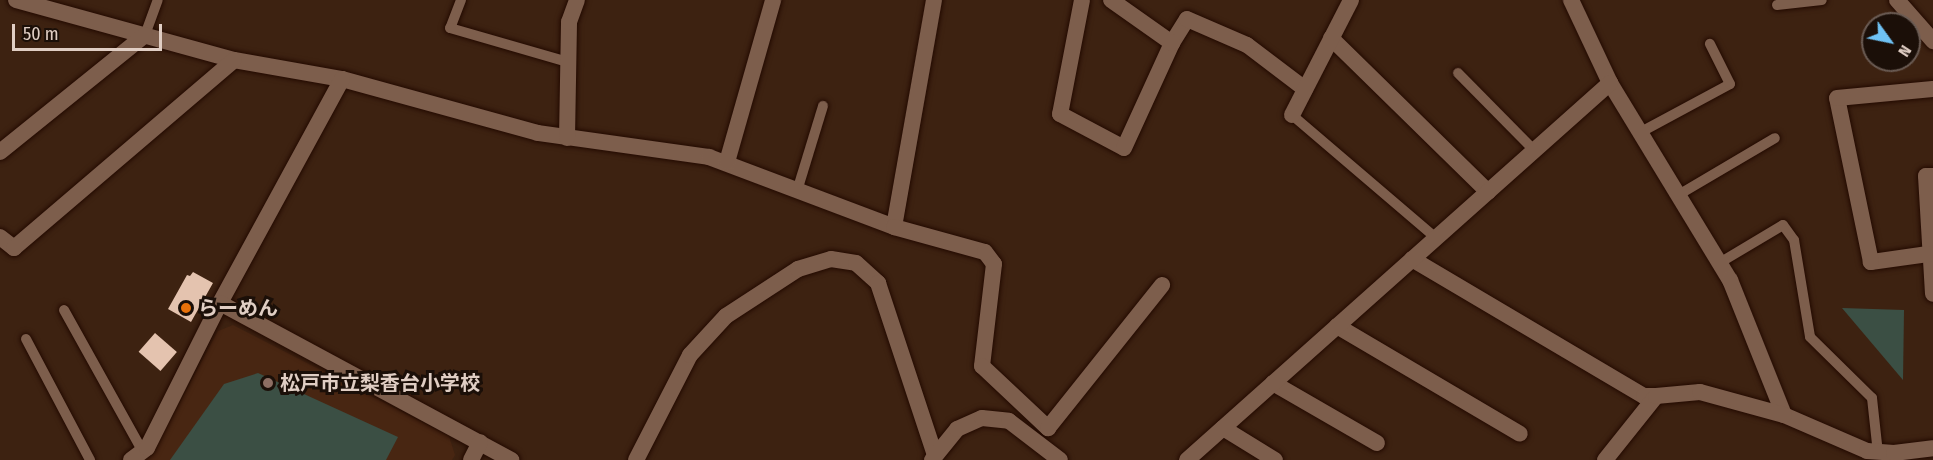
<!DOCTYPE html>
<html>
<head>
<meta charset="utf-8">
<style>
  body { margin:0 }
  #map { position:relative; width:1933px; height:460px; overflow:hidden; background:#3d2211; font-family:"Fira Sans Condensed","Noto Sans JP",sans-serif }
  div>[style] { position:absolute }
  .built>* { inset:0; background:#482612 }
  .green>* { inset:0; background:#3b4f44 }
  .building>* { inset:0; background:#e4c3af; transform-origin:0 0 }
  .roads { filter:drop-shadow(0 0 2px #230a00) drop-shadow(0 0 2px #230a00) }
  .service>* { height:10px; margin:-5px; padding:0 5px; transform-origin:5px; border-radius:5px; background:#7d5e4c }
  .minor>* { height:16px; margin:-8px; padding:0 8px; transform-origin:8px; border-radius:8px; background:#7d5e4c }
  .tertiary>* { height:16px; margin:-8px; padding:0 8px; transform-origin:8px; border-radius:8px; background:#7d5e4c }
  .dots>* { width:16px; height:16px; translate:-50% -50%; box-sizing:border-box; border:3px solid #1b0f08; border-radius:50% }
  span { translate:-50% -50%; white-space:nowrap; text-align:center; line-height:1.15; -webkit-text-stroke:6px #1b0f08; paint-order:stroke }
  .poi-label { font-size:20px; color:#e0cec4; font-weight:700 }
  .left { translate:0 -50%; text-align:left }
  .north { position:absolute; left:1861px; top:12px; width:60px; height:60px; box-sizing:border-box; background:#1b0f08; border:2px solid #6a5b53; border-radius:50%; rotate:123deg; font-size:16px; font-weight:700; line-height:24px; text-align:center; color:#e0cec4 }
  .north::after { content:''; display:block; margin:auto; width:21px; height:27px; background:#6fc2f4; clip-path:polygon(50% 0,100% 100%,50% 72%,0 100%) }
  .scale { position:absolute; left:12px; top:24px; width:150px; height:27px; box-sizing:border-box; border:3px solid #e0cec4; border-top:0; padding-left:8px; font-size:18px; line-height:21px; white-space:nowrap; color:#e0cec4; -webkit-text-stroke:4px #1b0f08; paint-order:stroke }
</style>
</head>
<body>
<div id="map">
  <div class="built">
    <div style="clip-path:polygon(233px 325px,449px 436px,455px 455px,452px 460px,141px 460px,160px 440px,218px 331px)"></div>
  </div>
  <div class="green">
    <div style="clip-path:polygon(1842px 308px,1904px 310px,1903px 380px)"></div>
    <div style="clip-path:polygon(258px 373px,398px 437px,386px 460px,170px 460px,224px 384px)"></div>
  </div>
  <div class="building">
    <div style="clip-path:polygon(193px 272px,213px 283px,191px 322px,168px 309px,187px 275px,190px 276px)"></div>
    <div style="left:155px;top:333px;width:29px;height:25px;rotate:41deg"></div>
  </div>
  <div class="roads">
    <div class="service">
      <div style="left:461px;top:0;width:30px;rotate:111deg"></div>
      <div style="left:450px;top:28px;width:123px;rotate:16.1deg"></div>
      <div style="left:1777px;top:5px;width:45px;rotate:-6.3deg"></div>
      <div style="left:145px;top:35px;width:37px;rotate:-70deg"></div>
      <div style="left:1458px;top:73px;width:108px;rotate:45.4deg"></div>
      <div style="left:1292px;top:115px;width:189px;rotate:40.5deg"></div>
      <div style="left:1641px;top:132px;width:101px;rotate:-28.3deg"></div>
      <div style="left:1730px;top:84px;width:45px;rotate:-116.6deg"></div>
      <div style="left:797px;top:191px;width:89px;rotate:-73deg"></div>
      <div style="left:1680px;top:194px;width:110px;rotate:-30.5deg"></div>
      <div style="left:1721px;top:262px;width:72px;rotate:-30.8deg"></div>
      <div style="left:1783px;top:225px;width:19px;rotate:54deg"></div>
      <div style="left:1794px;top:240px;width:98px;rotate:80.6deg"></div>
      <div style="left:1810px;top:337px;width:87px;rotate:44.5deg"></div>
      <div style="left:1872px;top:398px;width:55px;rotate:83.8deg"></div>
      <div style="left:64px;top:310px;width:162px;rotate:60.9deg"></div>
      <div style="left:26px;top:339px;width:137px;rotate:62.1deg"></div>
    </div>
    <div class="minor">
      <div style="left:16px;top:0;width:226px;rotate:15.4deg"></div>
      <div style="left:234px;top:60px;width:110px;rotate:10deg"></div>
      <div style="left:342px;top:79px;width:203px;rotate:15.4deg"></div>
      <div style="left:538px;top:133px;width:173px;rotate:8deg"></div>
      <div style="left:709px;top:157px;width:198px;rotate:20.7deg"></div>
      <div style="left:934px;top:0;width:230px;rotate:100deg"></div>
      <div style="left:894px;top:227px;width:94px;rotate:15.4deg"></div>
      <div style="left:985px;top:252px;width:15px;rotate:53deg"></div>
      <div style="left:994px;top:264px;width:103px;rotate:96.7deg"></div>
      <div style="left:982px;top:366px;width:91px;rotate:43.2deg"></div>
      <div style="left:1048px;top:428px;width:183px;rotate:-51.4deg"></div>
      <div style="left:1082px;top:0;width:116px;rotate:100.9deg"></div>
      <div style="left:1060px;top:114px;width:72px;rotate:28deg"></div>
      <div style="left:1124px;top:148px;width:115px;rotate:-65.4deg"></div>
      <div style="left:1172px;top:43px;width:28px;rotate:-58deg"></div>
      <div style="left:1187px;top:19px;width:65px;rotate:23.4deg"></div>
      <div style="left:1247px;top:45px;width:73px;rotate:37.2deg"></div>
      <div style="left:1111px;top:0;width:75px;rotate:35.2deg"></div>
      <div style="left:1571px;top:0;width:92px;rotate:64.8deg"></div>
      <div style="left:1610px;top:83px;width:231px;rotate:58.7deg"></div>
      <div style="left:1730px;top:280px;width:145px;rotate:68.2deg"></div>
      <div style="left:1784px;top:415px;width:90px;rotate:23.4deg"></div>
      <div style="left:1867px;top:451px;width:27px;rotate:4deg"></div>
      <div style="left:1894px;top:453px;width:39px;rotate:-7deg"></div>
      <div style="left:1897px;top:0;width:55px;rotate:48.7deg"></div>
      <div style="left:1331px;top:38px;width:220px;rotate:44.4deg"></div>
      <div style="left:1292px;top:115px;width:129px;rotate:-62.8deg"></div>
      <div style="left:567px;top:138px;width:116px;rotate:-89deg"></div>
      <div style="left:569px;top:22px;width:23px;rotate:-70deg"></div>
      <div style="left:0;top:152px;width:186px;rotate:-38.9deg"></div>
      <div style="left:727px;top:162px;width:168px;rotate:-74.1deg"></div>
      <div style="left:1933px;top:176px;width:7px;rotate:180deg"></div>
      <div style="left:1926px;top:176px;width:118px;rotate:86.6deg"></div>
      <div style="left:0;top:237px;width:18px;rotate:38deg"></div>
      <div style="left:14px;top:248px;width:289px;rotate:-40.5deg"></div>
      <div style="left:1928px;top:254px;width:58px;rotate:172deg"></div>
      <div style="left:1871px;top:262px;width:167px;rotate:-101.7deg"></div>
      <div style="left:1837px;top:98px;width:96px;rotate:-5.4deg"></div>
      <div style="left:1412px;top:259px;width:269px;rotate:30.6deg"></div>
      <div style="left:1644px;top:396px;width:12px"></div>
      <div style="left:1337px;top:326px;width:212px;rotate:30.5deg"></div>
      <div style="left:1273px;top:383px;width:120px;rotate:30deg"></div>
      <div style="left:1223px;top:428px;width:61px;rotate:31.6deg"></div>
      <div style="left:131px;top:460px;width:20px;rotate:-37deg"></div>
      <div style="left:147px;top:448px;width:162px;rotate:-63.3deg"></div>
      <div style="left:220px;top:303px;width:255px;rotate:-61.4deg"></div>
      <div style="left:1187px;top:460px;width:567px;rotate:-41.71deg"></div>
      <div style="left:1605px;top:460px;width:82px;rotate:-51.4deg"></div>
      <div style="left:1656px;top:396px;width:44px;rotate:-5.2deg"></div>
      <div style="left:1700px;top:392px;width:87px;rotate:15.3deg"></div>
    </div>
    <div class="tertiary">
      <div style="left:220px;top:303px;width:331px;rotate:28.3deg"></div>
      <div style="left:471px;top:460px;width:20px;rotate:-63deg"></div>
      <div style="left:636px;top:460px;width:118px;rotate:-62.8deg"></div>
      <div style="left:690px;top:355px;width:53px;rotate:-47.3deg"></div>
      <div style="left:726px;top:316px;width:86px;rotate:-33.1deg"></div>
      <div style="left:798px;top:269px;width:34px;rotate:-17deg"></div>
      <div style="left:831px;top:259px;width:25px;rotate:9deg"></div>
      <div style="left:856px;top:263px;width:30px;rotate:42deg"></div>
      <div style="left:878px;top:283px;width:181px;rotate:71.7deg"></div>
      <div style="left:932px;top:460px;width:40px;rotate:-51deg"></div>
      <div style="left:957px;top:429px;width:27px;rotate:-24deg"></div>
      <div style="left:982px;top:418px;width:27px;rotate:6deg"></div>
      <div style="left:1009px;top:421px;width:64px;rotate:37.4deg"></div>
    </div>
  </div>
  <div class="dots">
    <div style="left:186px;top:308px;background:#e8710a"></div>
    <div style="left:268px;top:383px;background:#8d6e63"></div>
  </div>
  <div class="poi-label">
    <span class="left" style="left:198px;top:308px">らーめん</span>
    <span class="left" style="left:280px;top:383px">松戸市立梨香台小学校</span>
  </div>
  <div class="north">N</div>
  <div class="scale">50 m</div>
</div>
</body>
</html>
